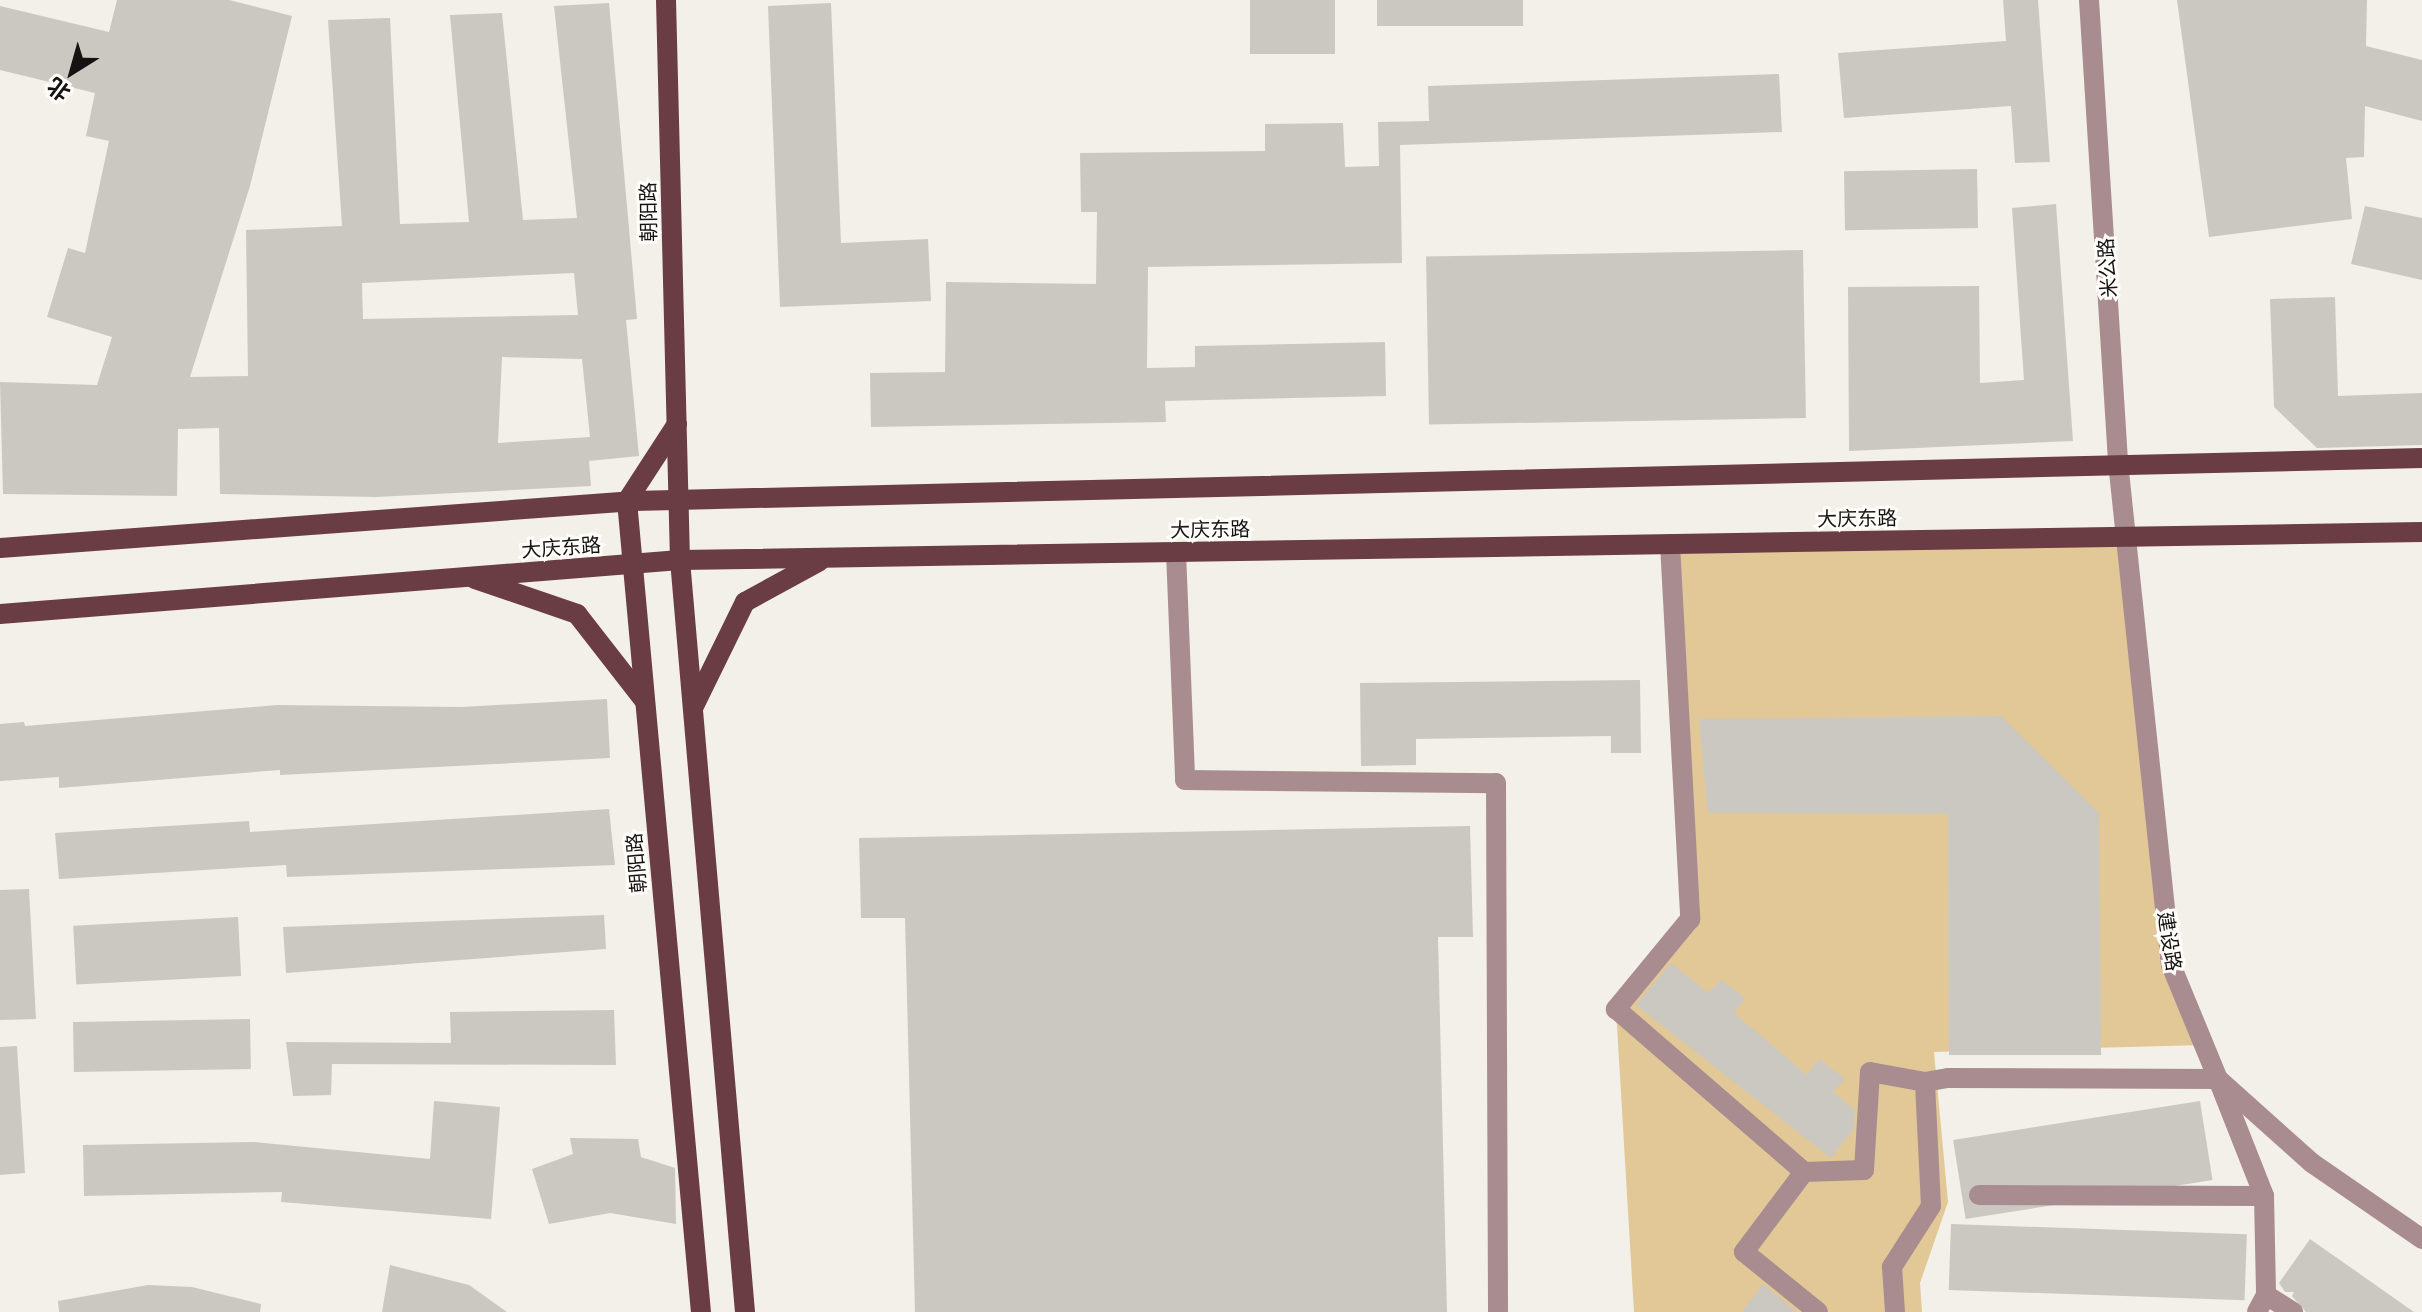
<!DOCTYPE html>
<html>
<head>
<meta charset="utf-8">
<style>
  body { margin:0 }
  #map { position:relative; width:2422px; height:1312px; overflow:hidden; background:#f3efe9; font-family:Georgia,"Noto Sans SC",serif }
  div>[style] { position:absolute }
  .green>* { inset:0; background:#e1c896 }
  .building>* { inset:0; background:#cbc8c2; transform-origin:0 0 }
  .minor>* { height:20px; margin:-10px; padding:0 10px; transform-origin:10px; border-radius:10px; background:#a98c90 }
  .major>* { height:20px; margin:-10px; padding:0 10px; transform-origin:10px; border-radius:10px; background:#6a3c44 }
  span { translate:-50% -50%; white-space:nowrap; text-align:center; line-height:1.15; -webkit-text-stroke:6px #fffdf9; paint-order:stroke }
  .street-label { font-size:20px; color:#141311 }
  .north { position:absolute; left:32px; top:32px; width:80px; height:80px; -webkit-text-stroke:6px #fffdf9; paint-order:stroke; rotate:217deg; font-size:22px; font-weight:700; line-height:32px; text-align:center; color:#141311 }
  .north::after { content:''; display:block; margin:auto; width:28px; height:36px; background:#141311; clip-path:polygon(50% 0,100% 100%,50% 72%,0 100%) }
</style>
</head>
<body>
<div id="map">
  <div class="green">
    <div style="clip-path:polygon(2130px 536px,2171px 965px,2204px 1045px,1934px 1052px,1948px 1202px,1920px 1283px,1922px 1312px,1634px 1312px,1616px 1009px,1690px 919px,1670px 544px)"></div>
  </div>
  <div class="building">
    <div style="clip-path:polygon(evenodd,117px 0,229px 0,292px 16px,250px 186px,190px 377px,248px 376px,246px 230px,342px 226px,328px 20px,390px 18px,400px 224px,469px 222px,450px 15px,502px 13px,523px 220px,577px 218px,554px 6px,609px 3px,637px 319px,626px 320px,639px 456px,589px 461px,591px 486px,376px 497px,220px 494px,219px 428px,178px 429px,177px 496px,3px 494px,0 382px,97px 385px,112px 337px,47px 317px,68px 248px,85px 253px,109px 141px,86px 136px,95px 93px,0 70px,0 6px,109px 32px,117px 0,574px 273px,578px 315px,363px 319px,362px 283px,574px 273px,117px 0,502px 357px,582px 359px,590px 437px,498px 443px,502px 357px)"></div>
    <div style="left:1250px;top:0;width:85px;height:54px"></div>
    <div style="left:1377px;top:0;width:146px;height:26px"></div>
    <div style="clip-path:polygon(2003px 0,2038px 0,2050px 162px,2015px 163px,2011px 106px,1844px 118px,1838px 53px,2006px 41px)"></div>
    <div style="clip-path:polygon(2177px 0,2367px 0,2366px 46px,2422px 60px,2422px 121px,2365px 106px,2364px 157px,2346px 158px,2352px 219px,2209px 237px)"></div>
    <div style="clip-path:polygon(831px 3px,841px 243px,928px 239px,931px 301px,780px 307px,768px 6px)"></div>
    <div style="clip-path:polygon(1779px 74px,1782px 132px,1400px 145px,1402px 263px,1148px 267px,1147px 368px,1195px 367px,1195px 346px,1385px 342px,1386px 396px,1165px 401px,1166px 422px,871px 427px,870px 373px,945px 372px,946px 282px,1096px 284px,1097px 212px,1081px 212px,1080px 153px,1265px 151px,1265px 124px,1343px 123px,1345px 167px,1379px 166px,1378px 122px,1429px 121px,1428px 86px)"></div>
    <div style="left:1977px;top:169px;width:59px;height:133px;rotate:89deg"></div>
    <div style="clip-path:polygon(2056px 204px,2073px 441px,1849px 451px,1848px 287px,1979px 286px,1980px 383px,2024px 380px,2012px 208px)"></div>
    <div style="clip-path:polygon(2365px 206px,2422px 218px,2422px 280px,2351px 264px)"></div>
    <div style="left:1803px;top:250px;width:168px;height:377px;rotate:89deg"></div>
    <div style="clip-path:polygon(2335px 297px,2338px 396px,2422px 393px,2422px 445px,2317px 448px,2274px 407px,2270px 299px)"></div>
    <div style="clip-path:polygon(1640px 680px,1641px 753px,1611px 753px,1611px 736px,1416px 739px,1416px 765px,1361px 766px,1360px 683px)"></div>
    <div style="clip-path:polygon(607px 699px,610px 758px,280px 775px,280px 770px,59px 788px,59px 777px,0 781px,0 724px,24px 722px,25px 726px,277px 705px,461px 707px)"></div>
    <div style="clip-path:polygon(2001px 716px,2099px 813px,2101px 1055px,1949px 1055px,1948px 814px,1708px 813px,1699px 719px)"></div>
    <div style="clip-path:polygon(609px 809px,615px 865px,287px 877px,286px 865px,59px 879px,55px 833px,249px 821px,250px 832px)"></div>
    <div style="clip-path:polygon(1470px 826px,1473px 937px,1438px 937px,1447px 1312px,915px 1312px,905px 918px,861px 918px,859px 838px)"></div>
    <div style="clip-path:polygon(29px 889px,36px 1019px,0 1020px,0 890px)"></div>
    <div style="clip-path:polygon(604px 915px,606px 949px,286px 973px,283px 927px)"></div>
    <div style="left:238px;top:917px;width:59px;height:165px;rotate:87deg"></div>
    <div style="clip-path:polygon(1671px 963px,1708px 993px,1721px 980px,1745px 998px,1734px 1013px,1807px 1075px,1819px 1059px,1845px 1079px,1833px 1092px,1855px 1110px,1854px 1128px,1831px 1158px,1636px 1005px)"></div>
    <div style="clip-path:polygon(614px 1010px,616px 1065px,332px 1064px,331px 1095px,293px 1096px,286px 1042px,451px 1043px,450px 1012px)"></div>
    <div style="left:250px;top:1019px;width:50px;height:177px;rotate:89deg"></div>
    <div style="clip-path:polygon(17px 1046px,25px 1173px,0 1175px,0 1047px)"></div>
    <div style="clip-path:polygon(434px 1101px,500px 1107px,491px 1219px,281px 1202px,282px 1192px,84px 1196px,83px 1145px,254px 1142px,430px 1159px)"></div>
    <div style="left:2200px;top:1101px;width:80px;height:250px;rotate:81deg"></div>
    <div style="clip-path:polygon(570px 1138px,638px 1139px,641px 1157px,675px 1168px,676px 1224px,610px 1213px,549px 1224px,532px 1169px,573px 1154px)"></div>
    <div style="left:1951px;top:1224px;width:296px;height:66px;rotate:2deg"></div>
    <div style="clip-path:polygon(2310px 1239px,2414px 1312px,2306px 1312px,2292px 1296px,2294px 1292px,2285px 1292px,2279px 1283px)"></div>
    <div style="clip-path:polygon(390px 1265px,469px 1285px,507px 1312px,382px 1312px)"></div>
    <div style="clip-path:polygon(1763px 1284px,1797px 1312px,1742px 1312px)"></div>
    <div style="clip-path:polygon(148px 1285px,192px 1287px,261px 1304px,260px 1312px,59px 1312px,58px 1301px)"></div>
  </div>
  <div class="minor">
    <div style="left:2089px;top:0;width:463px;rotate:86.4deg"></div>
    <div style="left:2118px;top:462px;width:506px;rotate:83.99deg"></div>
    <div style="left:2171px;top:965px;width:123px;rotate:67.6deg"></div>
    <div style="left:2218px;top:1079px;width:126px;rotate:41.8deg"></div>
    <div style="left:2312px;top:1163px;width:134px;rotate:34.6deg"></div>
    <div style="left:1670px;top:544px;width:376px;rotate:86.9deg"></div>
    <div style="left:1690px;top:919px;width:117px;rotate:129.4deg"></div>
    <div style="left:1616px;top:1009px;width:249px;rotate:40.9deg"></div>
    <div style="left:1804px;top:1172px;width:100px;rotate:126.9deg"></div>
    <div style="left:1744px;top:1252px;width:95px;rotate:39deg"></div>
    <div style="left:1176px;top:552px;width:228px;rotate:87.7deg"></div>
    <div style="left:1185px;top:780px;width:311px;rotate:0.6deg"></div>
    <div style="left:1496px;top:783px;width:529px;rotate:89.78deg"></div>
    <div style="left:1804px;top:1172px;width:60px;rotate:-1.9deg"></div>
    <div style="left:1864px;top:1170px;width:98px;rotate:-86.5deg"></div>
    <div style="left:1870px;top:1072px;width:56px;rotate:10.3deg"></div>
    <div style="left:1979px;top:1195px;width:285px;rotate:0.2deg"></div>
    <div style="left:2266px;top:1295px;width:32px;rotate:32deg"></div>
    <div style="left:1895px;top:1312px;width:45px;rotate:-93.8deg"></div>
    <div style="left:1892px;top:1267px;width:72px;rotate:-57.4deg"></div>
    <div style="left:1931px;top:1206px;width:124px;rotate:-92.8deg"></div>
    <div style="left:1925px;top:1082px;width:23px;rotate:-10deg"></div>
    <div style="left:1948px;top:1078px;width:270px;rotate:0.2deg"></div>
    <div style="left:2218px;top:1079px;width:126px;rotate:68.5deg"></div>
    <div style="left:2264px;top:1196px;width:99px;rotate:88.8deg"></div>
    <div style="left:2266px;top:1295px;width:19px;rotate:118deg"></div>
  </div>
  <div class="major">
    <div style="left:666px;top:0;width:560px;rotate:88.57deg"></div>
    <div style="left:680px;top:560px;width:755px;rotate:85.06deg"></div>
    <div style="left:677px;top:424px;width:92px;rotate:123deg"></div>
    <div style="left:627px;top:501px;width:814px;rotate:84.79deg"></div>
    <div style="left:0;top:548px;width:636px;rotate:-4.24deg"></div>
    <div style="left:634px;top:501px;width:1789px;rotate:-1.38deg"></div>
    <div style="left:475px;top:579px;width:108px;rotate:18.9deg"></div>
    <div style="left:577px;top:614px;width:109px;rotate:52.1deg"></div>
    <div style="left:0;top:614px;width:682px;rotate:-4.54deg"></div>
    <div style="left:680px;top:560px;width:1742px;rotate:-0.92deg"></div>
    <div style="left:693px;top:708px;width:118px;rotate:-63.9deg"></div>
    <div style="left:745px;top:602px;width:85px;rotate:-28.7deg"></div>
  </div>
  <div class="street-label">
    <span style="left:647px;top:212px;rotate:-91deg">朝阳路</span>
    <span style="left:2106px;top:268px;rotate:-94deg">米公路</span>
    <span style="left:1857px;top:517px;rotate:-1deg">大庆东路</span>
    <span style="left:1210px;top:528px;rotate:-1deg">大庆东路</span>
    <span style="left:561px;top:546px;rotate:-4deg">大庆东路</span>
    <span style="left:635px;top:863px;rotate:-95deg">朝阳路</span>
    <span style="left:2171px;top:941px;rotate:81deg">建设路</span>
  </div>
  <div class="north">北</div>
</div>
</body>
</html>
